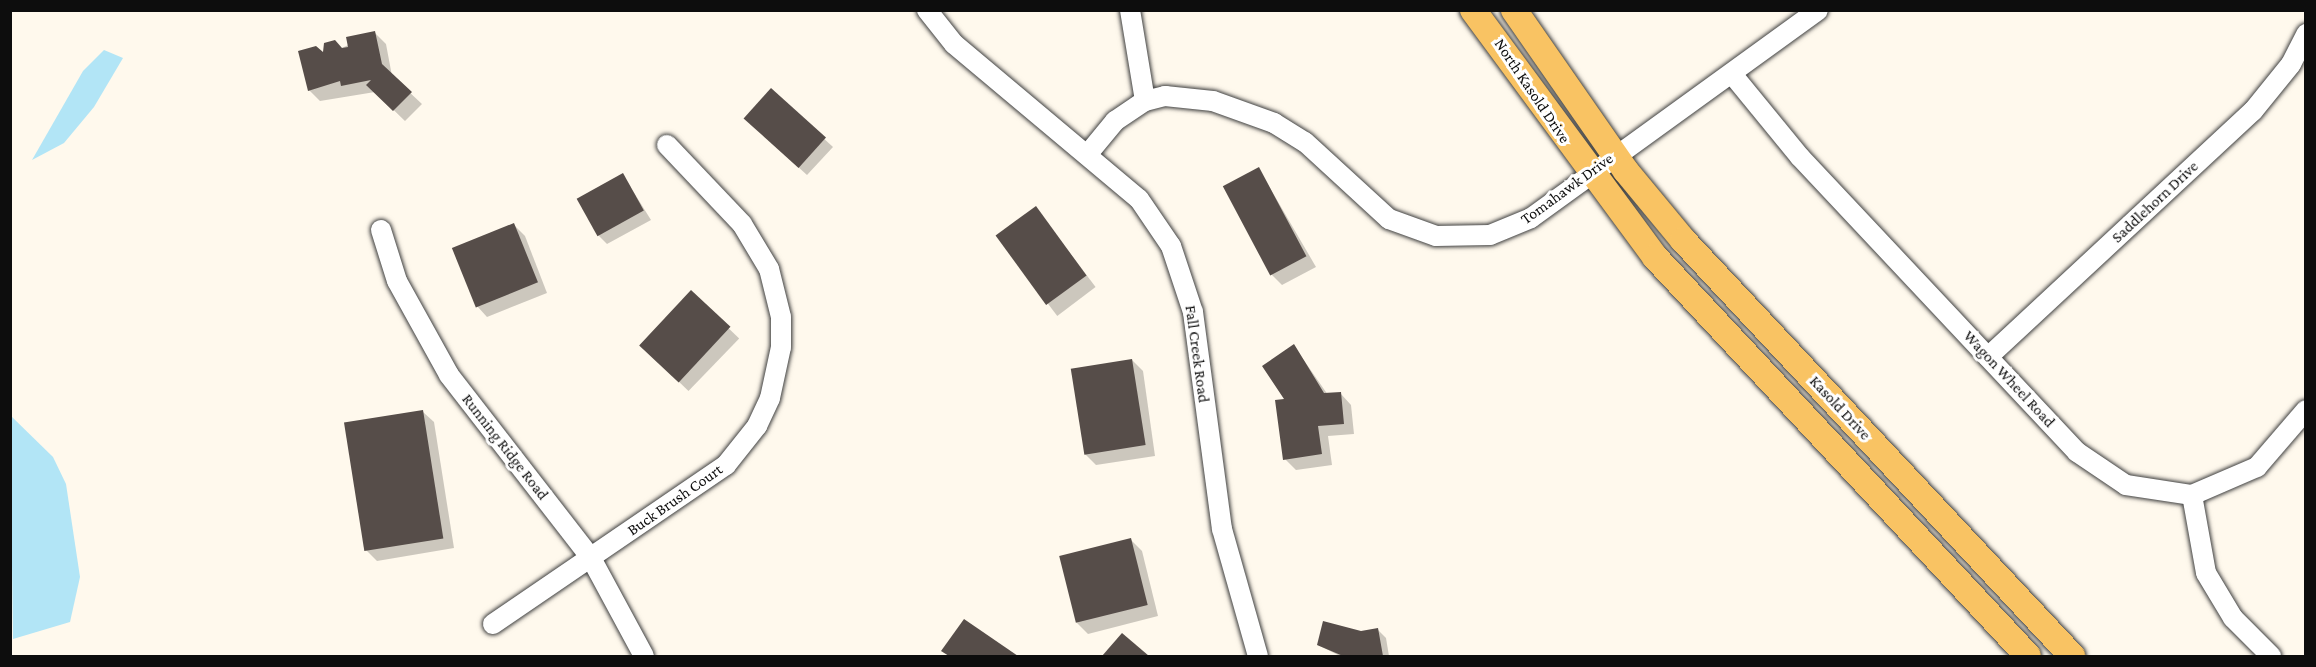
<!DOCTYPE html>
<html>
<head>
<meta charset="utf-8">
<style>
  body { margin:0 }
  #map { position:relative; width:2316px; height:667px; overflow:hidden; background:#fff9ed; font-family:"Crimson Pro",serif }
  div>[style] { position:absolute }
  .water>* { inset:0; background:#b2e5f6 }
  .shadow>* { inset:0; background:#0003; transform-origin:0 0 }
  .building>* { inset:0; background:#564d49; transform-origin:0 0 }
  .roads { filter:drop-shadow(0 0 2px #404040) drop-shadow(0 0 2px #404040) }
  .minor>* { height:20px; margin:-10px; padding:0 10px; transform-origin:10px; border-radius:10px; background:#fff }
  .major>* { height:26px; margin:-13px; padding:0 13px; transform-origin:13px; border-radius:13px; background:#f9c363 }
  span { translate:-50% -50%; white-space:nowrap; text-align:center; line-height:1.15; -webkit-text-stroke:6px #fff; paint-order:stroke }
  .street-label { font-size:16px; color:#0d0d0d }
  .frame { position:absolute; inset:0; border:12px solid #0d0d0d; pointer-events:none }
</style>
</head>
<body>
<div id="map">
  <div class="water">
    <div style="clip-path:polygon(104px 50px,123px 58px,94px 107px,64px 143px,32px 160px,83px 71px)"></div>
    <div style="clip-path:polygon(10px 415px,53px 457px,66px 484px,80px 577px,70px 622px,13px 639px)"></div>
  </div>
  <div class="shadow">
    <div style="clip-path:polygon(375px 33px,386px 44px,392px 76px,422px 104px,405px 121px,375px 92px,320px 101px,309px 90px,324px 56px)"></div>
    <div style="clip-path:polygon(771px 90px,833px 147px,807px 175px,753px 126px)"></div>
    <div style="clip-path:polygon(1259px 169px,1316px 267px,1282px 285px,1271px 274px)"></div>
    <div style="clip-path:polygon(623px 175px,651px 220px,607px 244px,599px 236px)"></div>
    <div style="left:1036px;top:208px;width:99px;height:48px;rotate:53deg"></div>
    <div style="clip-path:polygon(514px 225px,525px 236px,547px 293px,487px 317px,477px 306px)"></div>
    <div style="left:691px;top:292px;width:67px;height:73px;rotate:44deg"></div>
    <div style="clip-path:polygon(1294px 346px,1328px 395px,1341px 394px,1351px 405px,1354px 434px,1328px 436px,1332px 465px,1296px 470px,1285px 459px)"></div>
    <div style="clip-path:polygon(1132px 360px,1143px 371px,1155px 456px,1096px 465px,1085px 454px,1073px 369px)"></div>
    <div style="clip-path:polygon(423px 412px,434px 422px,454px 548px,377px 561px,366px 550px)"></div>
    <div style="clip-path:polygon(1131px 540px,1142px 551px,1158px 616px,1088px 634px,1077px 623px)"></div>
    <div style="clip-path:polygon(964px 621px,1016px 656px,949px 656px,943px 651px)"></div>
    <div style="clip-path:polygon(1378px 630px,1386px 638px,1389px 656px,1340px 656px,1318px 645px)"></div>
    <div style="clip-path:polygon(1122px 635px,1147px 656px,1104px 656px)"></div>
  </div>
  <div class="building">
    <div style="clip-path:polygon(375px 31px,382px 64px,412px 92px,393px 111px,366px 85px,371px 80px,341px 86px,340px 81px,308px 91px,298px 51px,316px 46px,323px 52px,324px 43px,335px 40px,342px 48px,348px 47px,346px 37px)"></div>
    <div style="left:771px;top:88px;width:74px;height:41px;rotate:42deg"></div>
    <div style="left:1259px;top:167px;width:101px;height:41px;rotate:62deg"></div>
    <div style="left:623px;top:173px;width:43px;height:53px;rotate:61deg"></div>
    <div style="left:1036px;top:206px;width:86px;height:50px;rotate:54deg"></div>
    <div style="left:514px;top:223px;width:64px;height:67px;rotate:68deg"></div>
    <div style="left:691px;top:290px;width:54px;height:76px;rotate:43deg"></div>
    <div style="clip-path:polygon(1294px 344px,1324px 393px,1341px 392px,1344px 424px,1318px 426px,1322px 454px,1283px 460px,1275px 400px,1284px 399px,1262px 366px)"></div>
    <div style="left:1132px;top:359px;width:87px;height:62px;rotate:81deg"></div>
    <div style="left:423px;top:410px;width:130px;height:80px;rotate:81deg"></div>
    <div style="left:1131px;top:538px;width:69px;height:74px;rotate:76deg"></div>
    <div style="clip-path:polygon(964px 619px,1018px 656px,949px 656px,941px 651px)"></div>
    <div style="clip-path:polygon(1323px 621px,1361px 631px,1378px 628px,1383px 656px,1343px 656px,1317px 645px)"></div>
    <div style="clip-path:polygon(1122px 633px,1149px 656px,1102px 656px)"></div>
  </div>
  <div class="roads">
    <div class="minor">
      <div style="left:927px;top:10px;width:43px;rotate:51.5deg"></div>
      <div style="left:954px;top:44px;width:241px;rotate:40deg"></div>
      <div style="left:1139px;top:199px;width:57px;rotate:55.8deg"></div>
      <div style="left:1171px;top:246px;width:70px;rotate:71.6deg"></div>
      <div style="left:1193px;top:312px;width:219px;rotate:82.4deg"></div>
      <div style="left:1222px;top:529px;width:132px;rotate:74.2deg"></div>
      <div style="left:1130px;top:10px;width:92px;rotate:80.6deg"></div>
      <div style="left:1732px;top:74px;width:107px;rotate:50.7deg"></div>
      <div style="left:1800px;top:157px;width:405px;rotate:46.8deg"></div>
      <div style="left:2077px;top:452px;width:59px;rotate:34deg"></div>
      <div style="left:2126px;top:485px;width:67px;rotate:8.6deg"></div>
      <div style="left:2192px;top:495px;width:79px;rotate:79.8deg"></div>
      <div style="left:2206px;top:573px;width:52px;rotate:59deg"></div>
      <div style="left:2233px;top:618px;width:54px;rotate:45deg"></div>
      <div style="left:1087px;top:155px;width:44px;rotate:-50.5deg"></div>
      <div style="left:1115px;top:121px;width:36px;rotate:-34deg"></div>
      <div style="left:1145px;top:101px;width:21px;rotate:-14deg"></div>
      <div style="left:1165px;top:96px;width:48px;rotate:5.9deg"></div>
      <div style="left:1213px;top:101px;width:65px;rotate:19.8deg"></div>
      <div style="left:1274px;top:123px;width:36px;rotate:32deg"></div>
      <div style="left:1305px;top:142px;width:114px;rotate:42.5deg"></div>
      <div style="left:1389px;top:219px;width:50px;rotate:19.9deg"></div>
      <div style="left:1436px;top:236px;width:54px;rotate:-1.1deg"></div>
      <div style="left:1490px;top:235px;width:44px;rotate:-22.5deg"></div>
      <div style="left:1531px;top:218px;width:354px;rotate:-35.9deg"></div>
      <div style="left:381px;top:230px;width:53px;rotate:72.6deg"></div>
      <div style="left:397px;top:281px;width:107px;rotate:61deg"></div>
      <div style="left:449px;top:375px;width:232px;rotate:52.2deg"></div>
      <div style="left:591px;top:558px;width:111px;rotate:61.6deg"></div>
      <div style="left:1988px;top:357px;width:362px;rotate:-42.9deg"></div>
      <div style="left:2253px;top:111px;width:60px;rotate:-51deg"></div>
      <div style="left:2291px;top:64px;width:34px;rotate:-63deg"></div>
      <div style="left:2192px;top:495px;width:71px;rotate:-23.3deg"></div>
      <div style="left:2257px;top:467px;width:75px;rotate:-49.3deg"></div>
      <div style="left:493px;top:624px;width:282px;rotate:-34.3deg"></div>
      <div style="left:726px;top:465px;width:50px;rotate:-51.5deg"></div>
      <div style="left:757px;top:426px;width:31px;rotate:-65deg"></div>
      <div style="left:770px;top:398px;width:52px;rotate:-77.8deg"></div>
      <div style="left:781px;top:347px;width:30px;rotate:-90deg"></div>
      <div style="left:781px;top:317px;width:49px;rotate:-104deg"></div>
      <div style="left:769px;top:269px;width:52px;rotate:-121deg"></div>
      <div style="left:742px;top:224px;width:109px;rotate:-133.5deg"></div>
    </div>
    <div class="major">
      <div style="left:1473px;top:10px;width:307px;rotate:53.6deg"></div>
      <div style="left:1655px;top:257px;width:546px;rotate:46.93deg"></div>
      <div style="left:1514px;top:10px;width:196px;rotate:55.2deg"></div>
      <div style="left:1626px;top:171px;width:89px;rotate:50.4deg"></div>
      <div style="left:1683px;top:240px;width:570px;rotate:46.92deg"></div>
    </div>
  </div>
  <div class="street-label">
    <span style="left:1532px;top:91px;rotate:56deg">North Kasold Drive</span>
    <span style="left:1567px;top:189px;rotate:-36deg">Tomahawk Drive</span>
    <span style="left:2155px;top:202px;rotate:-43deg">Saddlehorn Drive</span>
    <span style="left:1197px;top:354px;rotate:82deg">Fall Creek Road</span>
    <span style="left:2009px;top:379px;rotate:47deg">Wagon Wheel Road</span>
    <span style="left:1840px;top:408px;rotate:47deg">Kasold Drive</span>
    <span style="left:505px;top:447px;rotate:52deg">Running Ridge Road</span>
    <span style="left:675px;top:500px;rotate:-35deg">Buck Brush Court</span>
  </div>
  <div class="frame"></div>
</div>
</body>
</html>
